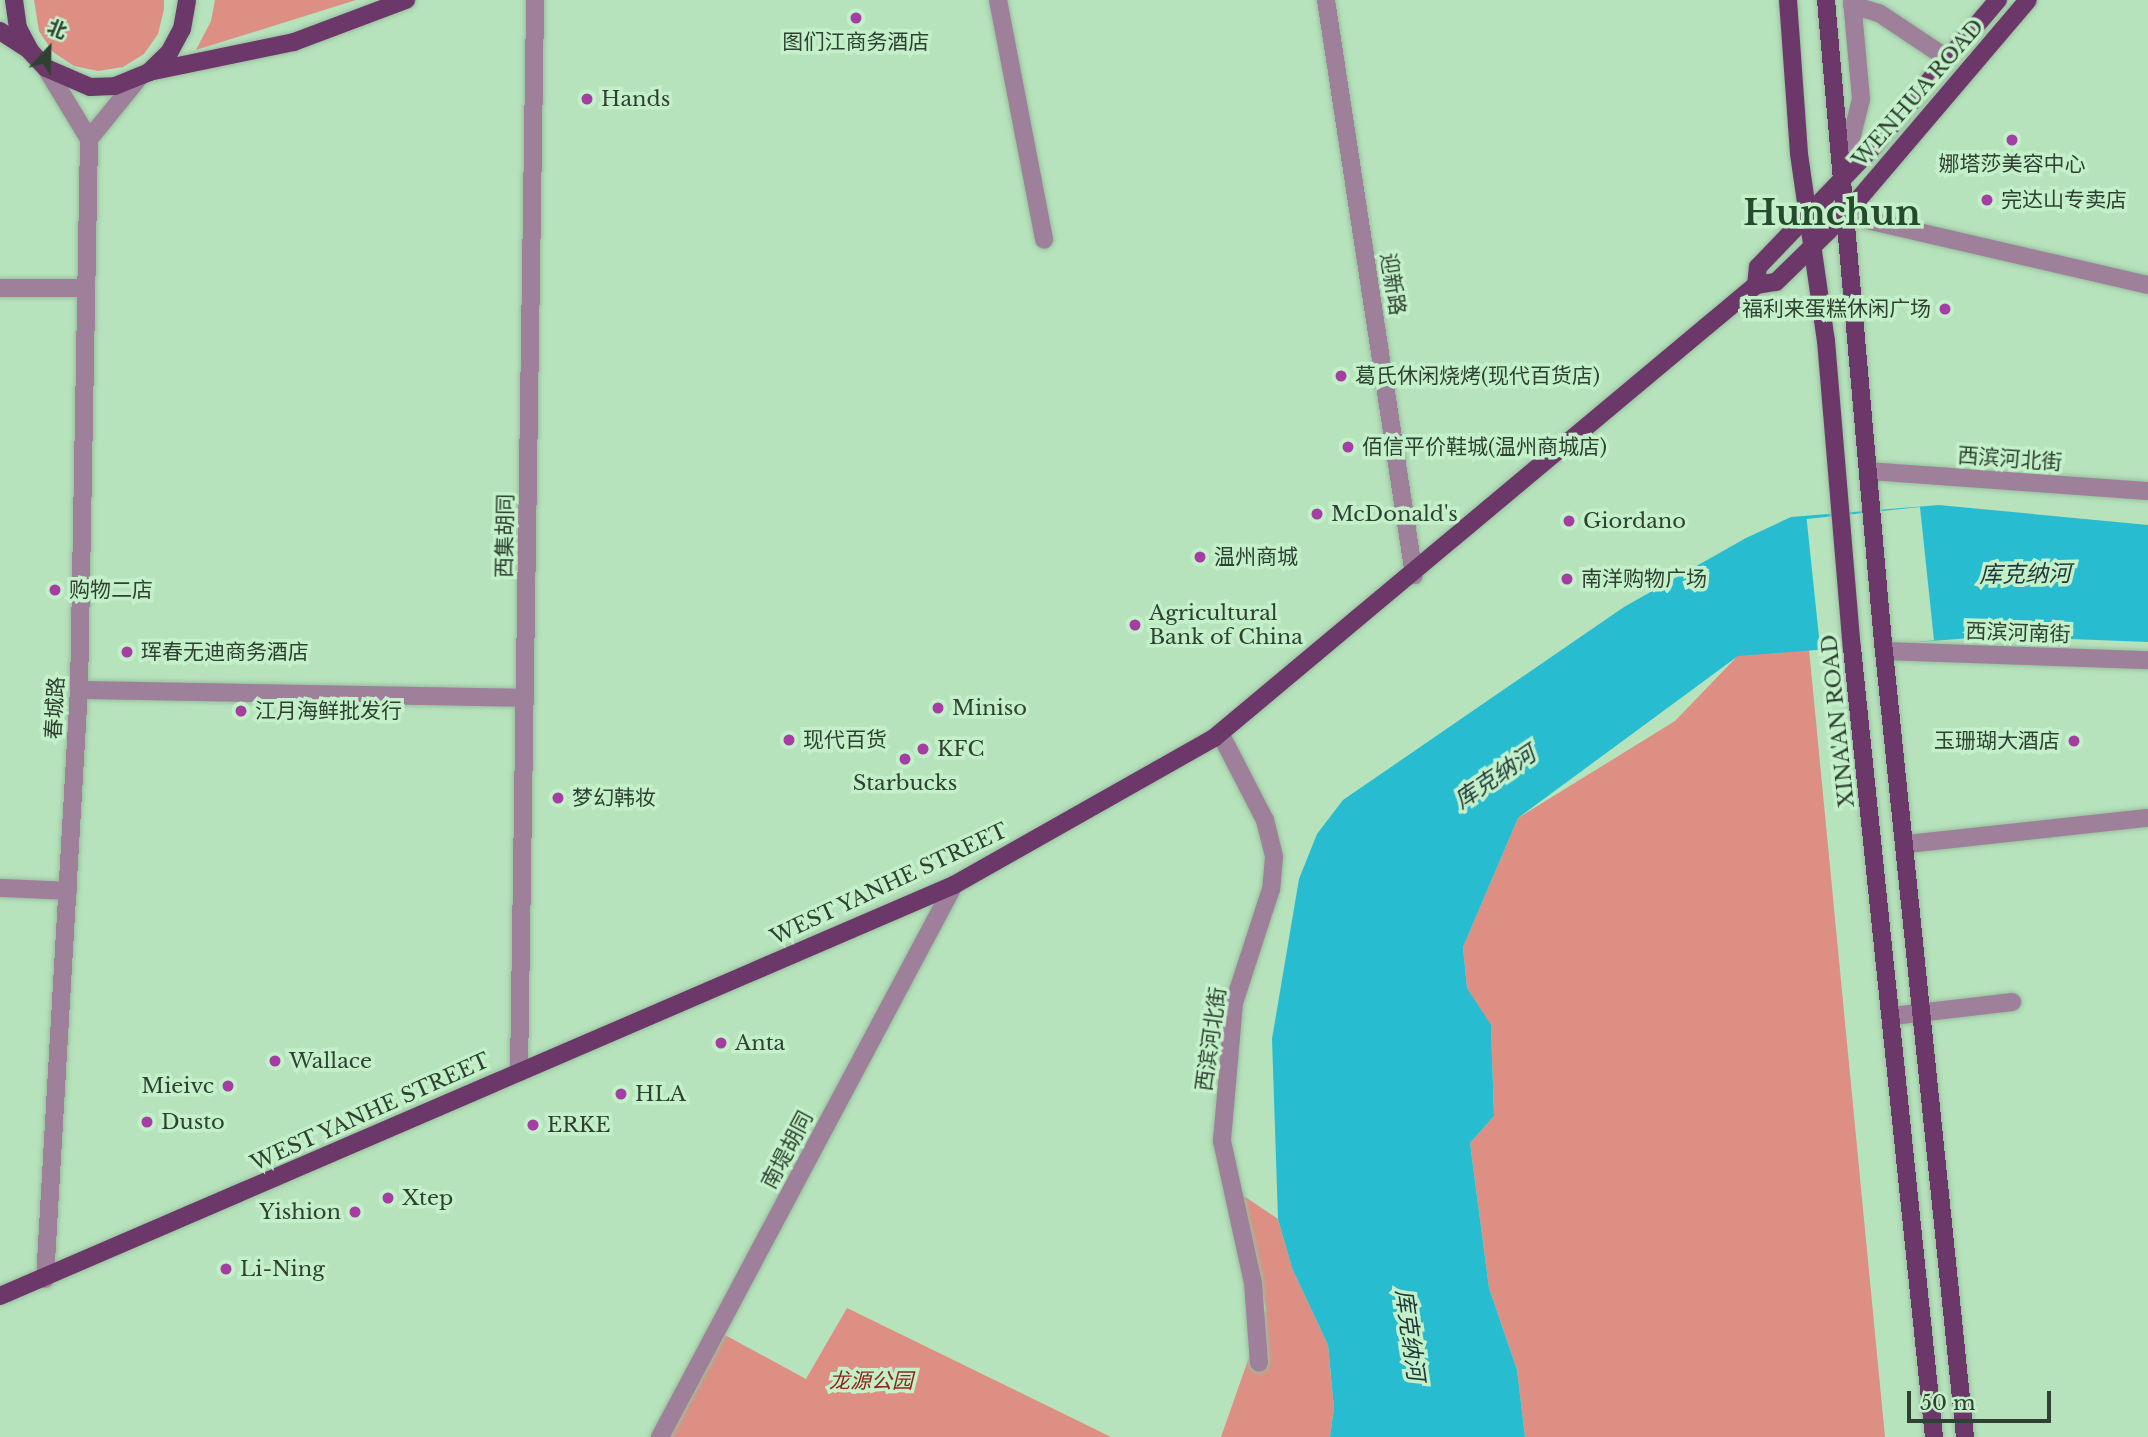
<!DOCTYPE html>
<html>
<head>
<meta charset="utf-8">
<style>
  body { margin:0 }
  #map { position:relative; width:2148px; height:1437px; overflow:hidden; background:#b6e2bc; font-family:"Libre Baskerville","Noto Sans SC",serif }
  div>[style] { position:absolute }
  .green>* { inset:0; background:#dd8f84 }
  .water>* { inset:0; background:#28bcd0 }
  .pier>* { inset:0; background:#b6e2bc; transform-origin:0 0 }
  .roads { filter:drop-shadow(0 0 2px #98bf9e) drop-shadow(0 0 2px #98bf9e) }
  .minor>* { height:18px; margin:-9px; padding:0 9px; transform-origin:9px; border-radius:9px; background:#9e809b }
  .major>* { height:18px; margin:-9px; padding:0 9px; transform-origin:9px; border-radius:9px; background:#6c386a }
  .dots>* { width:19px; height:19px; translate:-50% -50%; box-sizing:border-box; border:4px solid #c3f0c9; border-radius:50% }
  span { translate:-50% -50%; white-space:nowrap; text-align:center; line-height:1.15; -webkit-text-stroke:7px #c3f0c9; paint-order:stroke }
  .poi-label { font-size:21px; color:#2f4132 }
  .left { translate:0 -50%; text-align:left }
  .right { translate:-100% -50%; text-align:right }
  .street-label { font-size:21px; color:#2f4132 }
  .park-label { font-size:21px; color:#93241c; font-style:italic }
  .water-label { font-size:23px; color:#1f363a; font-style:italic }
  .town-label { font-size:35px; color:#244c2c; font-weight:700 }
  .north { position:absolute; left:14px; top:14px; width:70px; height:70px; -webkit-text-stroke:5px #c3f0c9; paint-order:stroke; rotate:22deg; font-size:19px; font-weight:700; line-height:28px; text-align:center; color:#2f4132 }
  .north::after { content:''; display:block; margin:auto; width:24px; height:32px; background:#2f4132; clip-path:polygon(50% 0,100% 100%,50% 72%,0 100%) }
  .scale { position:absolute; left:1907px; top:1391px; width:144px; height:32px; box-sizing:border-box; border:4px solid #2f4132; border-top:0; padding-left:9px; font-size:21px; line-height:24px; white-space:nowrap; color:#2f4132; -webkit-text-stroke:5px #c3f0c9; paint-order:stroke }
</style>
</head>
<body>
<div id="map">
  <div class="green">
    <div style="clip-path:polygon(34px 0,164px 0,164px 9px,158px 34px,144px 54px,123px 67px,98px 71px,74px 66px,53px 52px,39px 31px)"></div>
    <div style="clip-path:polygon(215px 0,356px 0,196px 50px,211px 21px)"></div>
    <div style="clip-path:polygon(1753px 640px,1809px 649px,1885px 1437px,1525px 1437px,1517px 1370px,1489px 1288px,1470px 1143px,1494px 1116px,1491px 1026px,1467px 988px,1463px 947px,1518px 818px,1675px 721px)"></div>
    <div style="clip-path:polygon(1241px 1194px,1278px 1219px,1292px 1268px,1328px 1345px,1334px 1408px,1330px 1437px,1221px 1437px,1266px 1309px)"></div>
    <div style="clip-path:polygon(847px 1308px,1111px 1437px,670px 1437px,725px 1335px,806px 1379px)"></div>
  </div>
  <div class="water">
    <div style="clip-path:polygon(1939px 505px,2148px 525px,2148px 642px,1996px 636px,1738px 656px,1518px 818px,1463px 947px,1467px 988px,1491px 1025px,1494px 1116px,1470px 1143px,1489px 1288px,1517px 1370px,1525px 1437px,1330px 1437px,1334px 1408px,1328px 1345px,1292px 1268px,1278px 1219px,1272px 1039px,1299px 879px,1317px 834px,1343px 800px,1624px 607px,1746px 538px,1791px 517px)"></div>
  </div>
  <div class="pier">
    <div style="left:1920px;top:507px;width:134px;height:114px;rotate:84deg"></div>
  </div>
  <div class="roads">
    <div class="minor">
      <div style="left:998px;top:0;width:244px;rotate:79.1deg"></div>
      <div style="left:1326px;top:0;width:582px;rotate:81.3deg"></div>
      <div style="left:1852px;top:5px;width:28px;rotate:17deg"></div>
      <div style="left:1879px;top:13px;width:83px;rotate:33.7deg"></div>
      <div style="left:89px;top:139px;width:77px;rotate:-50.8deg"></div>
      <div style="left:1843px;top:172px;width:75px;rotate:-76.1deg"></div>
      <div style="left:1861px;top:99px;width:99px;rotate:-95.2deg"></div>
      <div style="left:1807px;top:215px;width:38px"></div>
      <div style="left:1845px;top:215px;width:311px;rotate:13deg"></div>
      <div style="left:0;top:288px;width:86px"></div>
      <div style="left:1869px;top:471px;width:280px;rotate:4.1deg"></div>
      <div style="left:1886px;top:651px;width:262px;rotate:2deg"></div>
      <div style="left:79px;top:690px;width:446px;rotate:1deg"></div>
      <div style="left:1220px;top:733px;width:98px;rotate:62.7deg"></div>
      <div style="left:1265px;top:820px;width:38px;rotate:76deg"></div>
      <div style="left:1274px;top:857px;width:32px;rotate:95deg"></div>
      <div style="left:1271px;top:889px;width:120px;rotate:108deg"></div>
      <div style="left:1234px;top:1003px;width:139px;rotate:95deg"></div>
      <div style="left:1222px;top:1141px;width:145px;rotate:77.7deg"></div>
      <div style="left:1253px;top:1283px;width:80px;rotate:85.7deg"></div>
      <div style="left:1907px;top:844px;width:242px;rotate:-6.2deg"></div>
      <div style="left:0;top:888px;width:68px;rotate:2.5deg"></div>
      <div style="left:1893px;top:1016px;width:120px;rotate:-6.7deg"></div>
      <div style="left:519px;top:1072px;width:1072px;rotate:-89.14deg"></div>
      <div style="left:45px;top:1279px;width:590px;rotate:-86.7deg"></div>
      <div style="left:79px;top:690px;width:551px;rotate:-88.96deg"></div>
      <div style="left:89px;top:139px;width:83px;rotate:-121.2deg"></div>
      <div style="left:660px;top:1437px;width:625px;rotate:-61.96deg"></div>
    </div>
    <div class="major">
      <div style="left:14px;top:0;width:28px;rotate:82deg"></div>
      <div style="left:18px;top:28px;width:26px;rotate:62deg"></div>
      <div style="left:30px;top:51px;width:23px;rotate:47deg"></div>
      <div style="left:46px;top:68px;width:48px;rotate:23.4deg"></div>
      <div style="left:90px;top:87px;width:25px;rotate:-2deg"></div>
      <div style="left:115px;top:86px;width:37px;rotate:-22deg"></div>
      <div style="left:149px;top:72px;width:28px;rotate:-44deg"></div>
      <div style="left:169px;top:53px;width:27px;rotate:-62deg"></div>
      <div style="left:182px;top:29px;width:29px;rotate:-80deg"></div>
      <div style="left:1788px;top:0;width:154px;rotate:85.9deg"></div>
      <div style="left:1799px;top:154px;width:189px;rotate:81.8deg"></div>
      <div style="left:1826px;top:341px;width:308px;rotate:85.2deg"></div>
      <div style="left:1852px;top:648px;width:793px;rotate:84.07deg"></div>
      <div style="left:1826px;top:0;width:645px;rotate:84.93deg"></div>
      <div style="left:1883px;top:642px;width:799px;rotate:84.11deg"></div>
      <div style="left:0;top:31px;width:35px;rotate:33deg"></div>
      <div style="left:149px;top:72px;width:148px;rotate:-11.7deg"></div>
      <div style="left:294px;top:42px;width:120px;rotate:-20.6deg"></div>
      <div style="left:1756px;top:285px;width:18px;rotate:-84deg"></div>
      <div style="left:1758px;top:267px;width:168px;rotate:-46.2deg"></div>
      <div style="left:1874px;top:146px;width:192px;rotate:-49.7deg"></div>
      <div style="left:0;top:1296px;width:1039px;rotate:-23.31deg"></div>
      <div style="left:954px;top:885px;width:299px;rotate:-29.5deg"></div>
      <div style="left:1214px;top:738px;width:706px;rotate:-39.89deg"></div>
      <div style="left:1756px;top:285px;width:20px;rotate:-9deg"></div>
      <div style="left:1776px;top:282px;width:96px;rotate:-44.2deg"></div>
      <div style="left:1845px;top:215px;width:282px;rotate:-49.6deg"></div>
    </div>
  </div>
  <div class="dots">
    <div style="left:856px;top:18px;background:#a43ea2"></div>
    <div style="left:587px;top:99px;background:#a43ea2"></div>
    <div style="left:2012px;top:140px;background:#a43ea2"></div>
    <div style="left:1987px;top:200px;background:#a43ea2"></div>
    <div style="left:1945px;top:309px;background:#a43ea2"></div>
    <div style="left:1341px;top:376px;background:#a43ea2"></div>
    <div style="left:1348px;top:447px;background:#a43ea2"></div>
    <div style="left:1317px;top:514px;background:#a43ea2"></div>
    <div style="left:1569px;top:521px;background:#a43ea2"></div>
    <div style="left:1200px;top:557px;background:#a43ea2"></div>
    <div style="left:1567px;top:579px;background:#a43ea2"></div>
    <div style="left:55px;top:590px;background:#a43ea2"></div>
    <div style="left:1135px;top:625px;background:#a43ea2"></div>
    <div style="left:127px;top:652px;background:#a43ea2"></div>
    <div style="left:938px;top:708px;background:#a43ea2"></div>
    <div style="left:241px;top:711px;background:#a43ea2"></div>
    <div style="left:789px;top:740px;background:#a43ea2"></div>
    <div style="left:2074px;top:741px;background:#a43ea2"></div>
    <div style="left:923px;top:749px;background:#a43ea2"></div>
    <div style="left:905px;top:759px;background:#a43ea2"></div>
    <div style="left:558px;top:798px;background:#a43ea2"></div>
    <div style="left:721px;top:1043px;background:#a43ea2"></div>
    <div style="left:275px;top:1061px;background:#a43ea2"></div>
    <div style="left:228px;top:1086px;background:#a43ea2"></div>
    <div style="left:621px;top:1094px;background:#a43ea2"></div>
    <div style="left:147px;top:1122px;background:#a43ea2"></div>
    <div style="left:533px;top:1125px;background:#a43ea2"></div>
    <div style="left:388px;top:1198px;background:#a43ea2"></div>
    <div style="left:355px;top:1212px;background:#a43ea2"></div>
    <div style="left:226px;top:1269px;background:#a43ea2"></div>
  </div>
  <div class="poi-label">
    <span style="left:856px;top:42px">图们江商务酒店</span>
    <span class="left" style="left:601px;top:99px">Hands</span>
    <span style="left:2012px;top:164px">娜塔莎美容中心</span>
    <span class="left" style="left:2001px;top:200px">完达山专卖店</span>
    <span class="right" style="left:1931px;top:309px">福利来蛋糕休闲广场</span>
    <span class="left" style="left:1355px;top:376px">葛氏休闲烧烤(现代百货店)</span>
    <span class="left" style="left:1362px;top:447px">佰信平价鞋城(温州商城店)</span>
    <span class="left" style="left:1331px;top:514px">McDonald's</span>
    <span class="left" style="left:1583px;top:521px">Giordano</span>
    <span class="left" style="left:1214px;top:557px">温州商城</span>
    <span class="left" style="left:1581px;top:579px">南洋购物广场</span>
    <span class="left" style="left:69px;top:590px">购物二店</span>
    <span class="left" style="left:1149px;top:625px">Agricultural<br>Bank of China</span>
    <span class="left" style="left:141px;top:652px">珲春无迪商务酒店</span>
    <span class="left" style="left:952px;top:708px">Miniso</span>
    <span class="left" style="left:255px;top:711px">江月海鲜批发行</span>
    <span class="left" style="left:803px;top:740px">现代百货</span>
    <span class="right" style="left:2060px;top:741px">玉珊瑚大酒店</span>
    <span class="left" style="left:937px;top:749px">KFC</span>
    <span style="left:905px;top:783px">Starbucks</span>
    <span class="left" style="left:572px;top:798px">梦幻韩妆</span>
    <span class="left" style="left:735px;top:1043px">Anta</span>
    <span class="left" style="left:289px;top:1061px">Wallace</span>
    <span class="right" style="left:214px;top:1086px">Mieivc</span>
    <span class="left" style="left:635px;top:1094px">HLA</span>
    <span class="left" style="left:161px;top:1122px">Dusto</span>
    <span class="left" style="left:547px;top:1125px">ERKE</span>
    <span class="left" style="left:402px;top:1198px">Xtep</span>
    <span class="right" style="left:341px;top:1212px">Yishion</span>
    <span class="left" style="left:240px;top:1269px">Li-Ning</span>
  </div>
  <div class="street-label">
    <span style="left:1918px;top:93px;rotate:-49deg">WENHUA ROAD</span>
    <span style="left:1393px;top:284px;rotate:81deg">迎新路</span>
    <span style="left:2010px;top:459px;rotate:4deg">西滨河北街</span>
    <span style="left:505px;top:536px;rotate:-89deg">西集胡同</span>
    <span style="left:2018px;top:633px;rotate:2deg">西滨河南街</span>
    <span style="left:55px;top:708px;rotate:-87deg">春城路</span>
    <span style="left:1838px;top:721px;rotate:-96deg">XINA'AN ROAD</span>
    <span style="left:889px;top:884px;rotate:-25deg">WEST YANHE STREET</span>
    <span style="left:1211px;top:1039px;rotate:-82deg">西滨河北街</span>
    <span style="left:370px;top:1112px;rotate:-24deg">WEST YANHE STREET</span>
    <span style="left:787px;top:1150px;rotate:-62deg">南堤胡同</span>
  </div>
  <div class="park-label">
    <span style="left:871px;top:1381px">龙源公园</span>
  </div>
  <div class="water-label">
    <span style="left:2025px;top:574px;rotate:-1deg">库克纳河</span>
    <span style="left:1495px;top:777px;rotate:-34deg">库克纳河</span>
    <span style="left:1410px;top:1335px;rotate:82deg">库克纳河</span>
  </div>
  <div class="town-label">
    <span style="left:1832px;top:213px">Hunchun</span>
  </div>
  <div class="north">北</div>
  <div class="scale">50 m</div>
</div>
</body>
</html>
